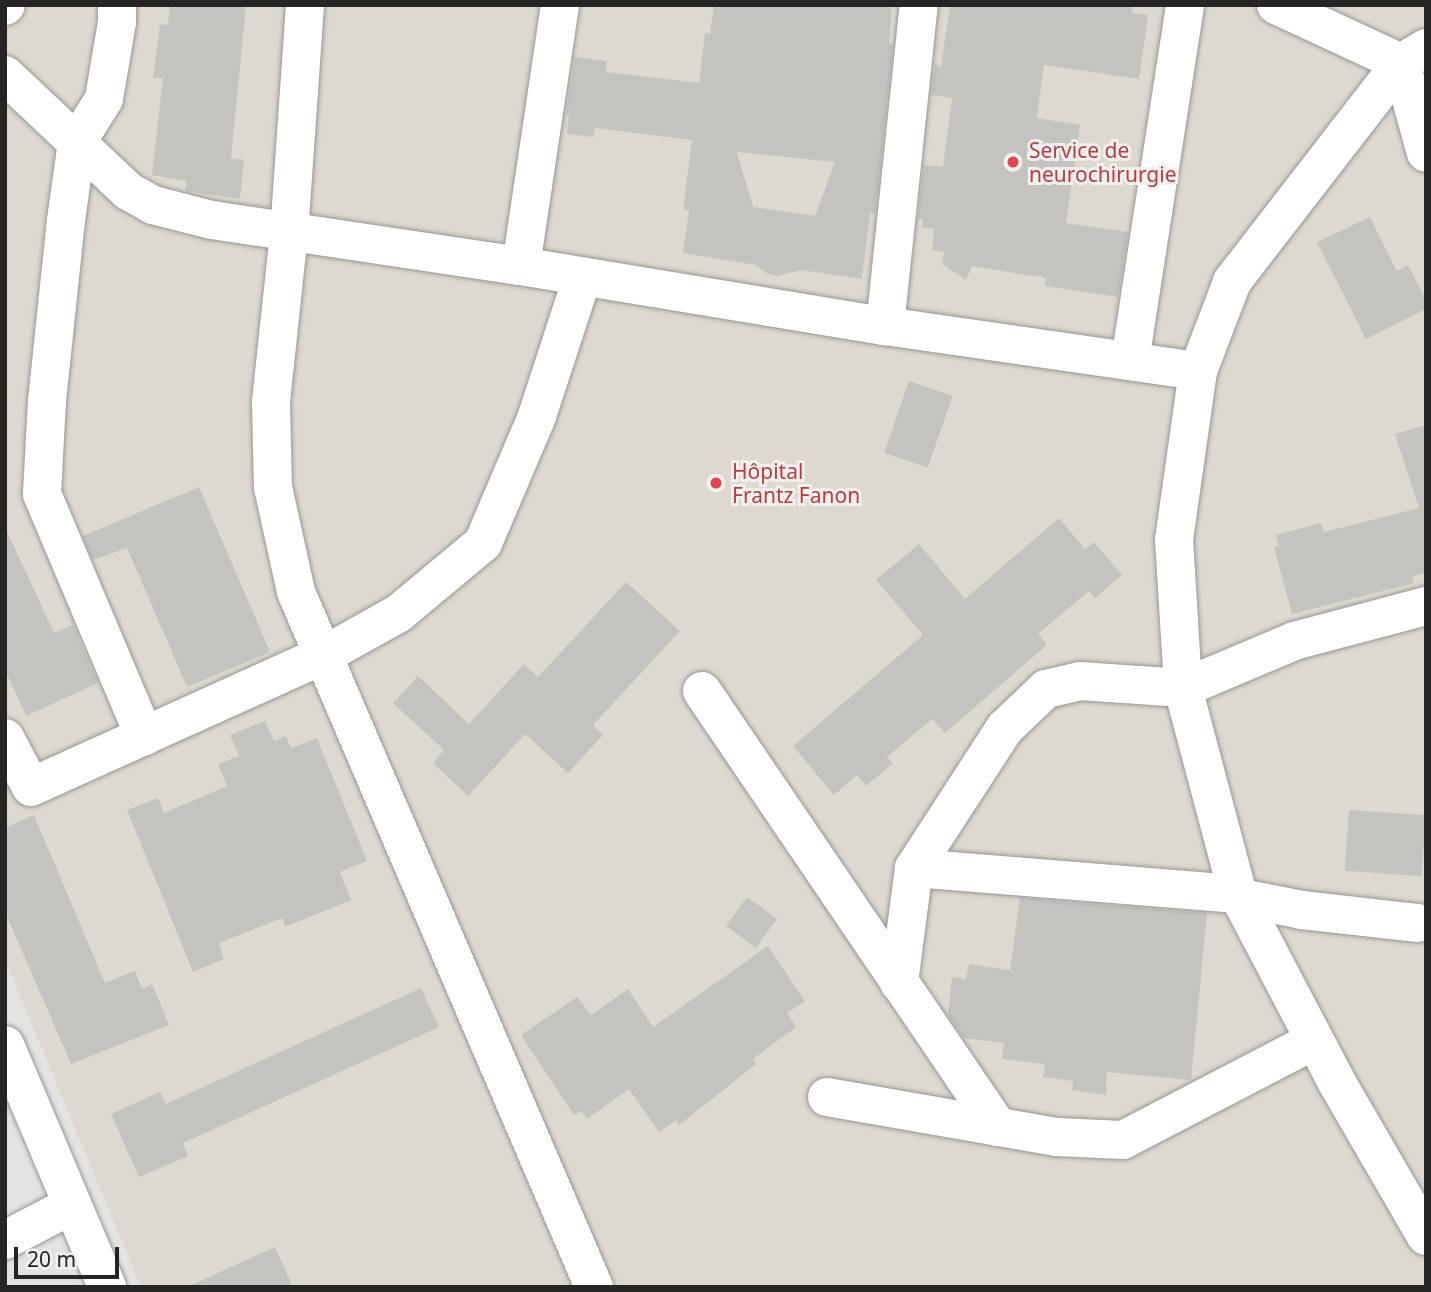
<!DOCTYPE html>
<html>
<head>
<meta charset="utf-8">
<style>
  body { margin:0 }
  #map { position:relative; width:1431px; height:1292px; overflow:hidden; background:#e5e3e1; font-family:"Noto Sans",sans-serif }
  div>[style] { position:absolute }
  .built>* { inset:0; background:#ded9d0 }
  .building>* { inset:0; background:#c4c3c0; transform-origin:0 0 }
  .roads { filter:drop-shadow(0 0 2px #989794) drop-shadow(0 0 2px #989794) }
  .minor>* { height:38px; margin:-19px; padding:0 19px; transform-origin:19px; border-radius:19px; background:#fff }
  .dots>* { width:19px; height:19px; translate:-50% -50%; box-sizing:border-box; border:4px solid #f2f1ee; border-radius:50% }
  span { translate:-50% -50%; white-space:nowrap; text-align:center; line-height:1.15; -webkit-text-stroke:6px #f2f1ee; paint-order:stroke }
  .health-label { font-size:21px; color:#be3a42 }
  .left { translate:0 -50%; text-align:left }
  .frame { position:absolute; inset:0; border:7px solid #262524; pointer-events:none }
  .scale { position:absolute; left:14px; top:1247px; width:105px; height:32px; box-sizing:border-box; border:4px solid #262524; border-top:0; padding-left:9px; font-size:21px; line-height:24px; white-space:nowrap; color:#262524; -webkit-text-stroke:5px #f2f1ee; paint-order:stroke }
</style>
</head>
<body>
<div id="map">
  <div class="built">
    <div style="clip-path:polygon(5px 5px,1426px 5px,1426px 1287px,141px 1287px,5px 960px)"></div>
  </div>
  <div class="building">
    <div style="clip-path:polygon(170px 5px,246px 5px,231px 158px,244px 160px,240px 199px,186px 191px,186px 181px,152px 175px,163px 78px,153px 78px,160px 24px,168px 25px)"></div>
    <div style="clip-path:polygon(evenodd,714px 5px,892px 5px,889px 44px,893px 46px,875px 214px,870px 213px,862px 279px,801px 270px,777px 276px,766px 273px,756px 265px,683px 253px,689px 210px,683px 210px,692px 140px,595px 128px,593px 137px,567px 134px,569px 114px,566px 114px,575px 57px,607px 61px,606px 72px,699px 83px,705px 33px,710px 34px,714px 5px,737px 152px,835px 162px,815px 216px,753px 207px,737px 152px)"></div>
    <div style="clip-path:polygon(950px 5px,1133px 5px,1132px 13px,1148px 15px,1139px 79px,1044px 65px,1037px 118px,1080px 125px,1066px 223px,1128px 232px,1118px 297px,1045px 286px,1046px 278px,972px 266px,966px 280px,942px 264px,944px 252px,932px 250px,934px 229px,922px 227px,923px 219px,918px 219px,924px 165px,943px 167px,952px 98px,931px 95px,935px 64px,941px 67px)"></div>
    <div style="clip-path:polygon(1370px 217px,1397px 271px,1408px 265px,1426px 300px,1426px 309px,1366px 339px,1317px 242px)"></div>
    <div style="left:909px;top:381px;width:46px;height:76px;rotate:19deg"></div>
    <div style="clip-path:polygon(1426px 425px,1426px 573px,1412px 576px,1414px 583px,1292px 614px,1274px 547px,1279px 546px,1276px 535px,1321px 523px,1324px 532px,1419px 508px,1395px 434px)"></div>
    <div style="clip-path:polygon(199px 487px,270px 652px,187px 687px,127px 548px,93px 560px,83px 536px)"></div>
    <div style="clip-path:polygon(1059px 518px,1085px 549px,1094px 542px,1122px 575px,1095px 598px,1089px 591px,1038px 634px,1047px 645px,945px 733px,932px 719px,887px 757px,893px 763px,866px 786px,857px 775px,834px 795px,793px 746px,923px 635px,876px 580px,919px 544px,965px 599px)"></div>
    <div style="clip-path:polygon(5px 527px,54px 633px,73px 625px,98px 683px,26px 716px,5px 670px)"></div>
    <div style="clip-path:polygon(626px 582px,680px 631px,593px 725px,603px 735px,568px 773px,525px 734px,468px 796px,433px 763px,444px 750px,393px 703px,418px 676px,469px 724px,524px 664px,538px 677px)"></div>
    <div style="clip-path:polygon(265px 721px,274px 741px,286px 736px,291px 748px,317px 738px,367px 861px,340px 872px,351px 900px,285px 927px,282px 918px,219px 943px,224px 959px,193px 972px,127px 810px,158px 798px,164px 813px,227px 786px,218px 764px,239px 756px,230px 735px)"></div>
    <div style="left:1349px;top:810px;width:77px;height:61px;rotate:4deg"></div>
    <div style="clip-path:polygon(34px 815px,105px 983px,135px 971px,142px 989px,152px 984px,169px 1025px,71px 1064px,5px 912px,5px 828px)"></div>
    <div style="left:747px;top:897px;width:37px;height:36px;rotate:36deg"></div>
    <div style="clip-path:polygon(1020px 898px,1207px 913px,1191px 1080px,1107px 1072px,1106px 1095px,1072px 1090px,1073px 1081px,1043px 1077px,1045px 1064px,1002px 1059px,1004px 1043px,964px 1038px,948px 1015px,952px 977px,966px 979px,969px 964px,1010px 970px)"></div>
    <div style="clip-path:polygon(768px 946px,805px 1001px,787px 1013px,796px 1027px,753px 1059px,756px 1064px,679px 1125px,676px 1120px,659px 1132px,629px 1089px,587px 1119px,581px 1111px,574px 1115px,521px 1035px,577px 997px,591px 1015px,628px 989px,653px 1027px)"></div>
    <div style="clip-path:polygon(421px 988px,439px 1027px,183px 1143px,188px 1156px,139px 1177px,111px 1114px,160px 1092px,166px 1104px)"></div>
    <div style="clip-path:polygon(275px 1247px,293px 1287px,187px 1287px)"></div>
  </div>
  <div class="roads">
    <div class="minor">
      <div style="left:117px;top:5px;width:17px;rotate:90deg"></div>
      <div style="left:117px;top:22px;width:78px;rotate:99.6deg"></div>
      <div style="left:104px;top:99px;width:51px;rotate:122.1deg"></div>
      <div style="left:77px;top:142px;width:79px;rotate:98deg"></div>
      <div style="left:66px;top:220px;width:182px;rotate:96deg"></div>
      <div style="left:47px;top:401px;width:93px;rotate:93.1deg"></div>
      <div style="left:42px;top:494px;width:263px;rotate:67.1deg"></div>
      <div style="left:305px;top:5px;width:229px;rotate:94deg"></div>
      <div style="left:289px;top:233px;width:170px;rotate:96.1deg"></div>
      <div style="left:271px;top:402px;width:85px;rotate:88.7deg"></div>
      <div style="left:273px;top:487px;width:107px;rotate:77.6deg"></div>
      <div style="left:296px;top:592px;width:756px;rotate:66.79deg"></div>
      <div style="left:1276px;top:5px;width:138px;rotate:24.9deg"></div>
      <div style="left:1401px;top:63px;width:93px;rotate:74.5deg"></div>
      <div style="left:5px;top:6px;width:1px;rotate:-45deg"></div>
      <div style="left:1426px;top:48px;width:29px;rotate:149deg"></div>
      <div style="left:1401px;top:63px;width:277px;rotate:127.7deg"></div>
      <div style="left:1232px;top:282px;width:95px;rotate:110.9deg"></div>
      <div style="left:1198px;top:371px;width:170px;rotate:98.1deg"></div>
      <div style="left:1174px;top:539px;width:149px;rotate:86.5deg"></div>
      <div style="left:1183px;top:688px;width:213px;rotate:75.1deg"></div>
      <div style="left:1238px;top:894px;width:211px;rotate:62.3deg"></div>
      <div style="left:1336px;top:1081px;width:179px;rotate:59.9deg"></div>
      <div style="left:5px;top:75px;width:169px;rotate:43.3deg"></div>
      <div style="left:128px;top:191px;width:29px;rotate:29deg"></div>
      <div style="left:153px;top:205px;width:61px;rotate:14.3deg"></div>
      <div style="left:212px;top:220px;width:312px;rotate:8.5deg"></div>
      <div style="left:521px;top:266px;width:369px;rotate:9.4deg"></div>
      <div style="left:885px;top:326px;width:316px;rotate:8.2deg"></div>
      <div style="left:521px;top:266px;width:264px;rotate:-81.5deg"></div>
      <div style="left:885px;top:326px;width:323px;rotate:-84deg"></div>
      <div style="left:1130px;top:361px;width:360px;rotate:-81.2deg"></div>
      <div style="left:702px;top:691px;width:527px;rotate:55.83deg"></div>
      <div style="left:5px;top:738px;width:55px;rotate:62deg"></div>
      <div style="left:31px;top:787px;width:321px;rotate:-24.3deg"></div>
      <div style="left:324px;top:655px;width:86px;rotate:-29.2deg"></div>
      <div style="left:399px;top:613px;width:109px;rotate:-39.8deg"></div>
      <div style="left:483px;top:543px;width:135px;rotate:-66.9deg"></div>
      <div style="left:536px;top:419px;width:148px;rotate:-71.9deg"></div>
      <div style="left:914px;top:868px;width:325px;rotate:4.6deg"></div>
      <div style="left:1241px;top:898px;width:62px;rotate:11.1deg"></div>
      <div style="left:1302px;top:910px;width:116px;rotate:6.4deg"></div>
      <div style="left:899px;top:983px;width:116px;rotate:-82.6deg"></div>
      <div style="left:914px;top:868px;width:167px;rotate:-57deg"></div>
      <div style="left:1005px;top:728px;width:57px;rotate:-43.6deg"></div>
      <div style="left:1046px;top:689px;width:35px;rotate:-13deg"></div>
      <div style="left:1080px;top:681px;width:103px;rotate:3.9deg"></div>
      <div style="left:1183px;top:688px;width:121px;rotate:-22.9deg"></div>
      <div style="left:1294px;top:641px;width:137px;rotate:-14.9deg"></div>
      <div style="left:5px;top:1045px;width:263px;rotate:67.1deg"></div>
      <div style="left:827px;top:1097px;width:233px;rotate:9.9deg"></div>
      <div style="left:1057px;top:1137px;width:66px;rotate:2.6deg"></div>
      <div style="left:1123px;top:1140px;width:216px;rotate:-27.5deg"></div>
      <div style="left:5px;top:1240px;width:76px;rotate:-27.6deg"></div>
    </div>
  </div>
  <div class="dots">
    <div style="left:1013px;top:162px;background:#e0444e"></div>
    <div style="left:716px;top:483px;background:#e0444e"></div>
  </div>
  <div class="health-label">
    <span class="left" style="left:1029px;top:162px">Service de<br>neurochirurgie</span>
    <span class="left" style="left:732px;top:483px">Hôpital<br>Frantz Fanon</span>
  </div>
  <div class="frame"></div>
  <div class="scale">20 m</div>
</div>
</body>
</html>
